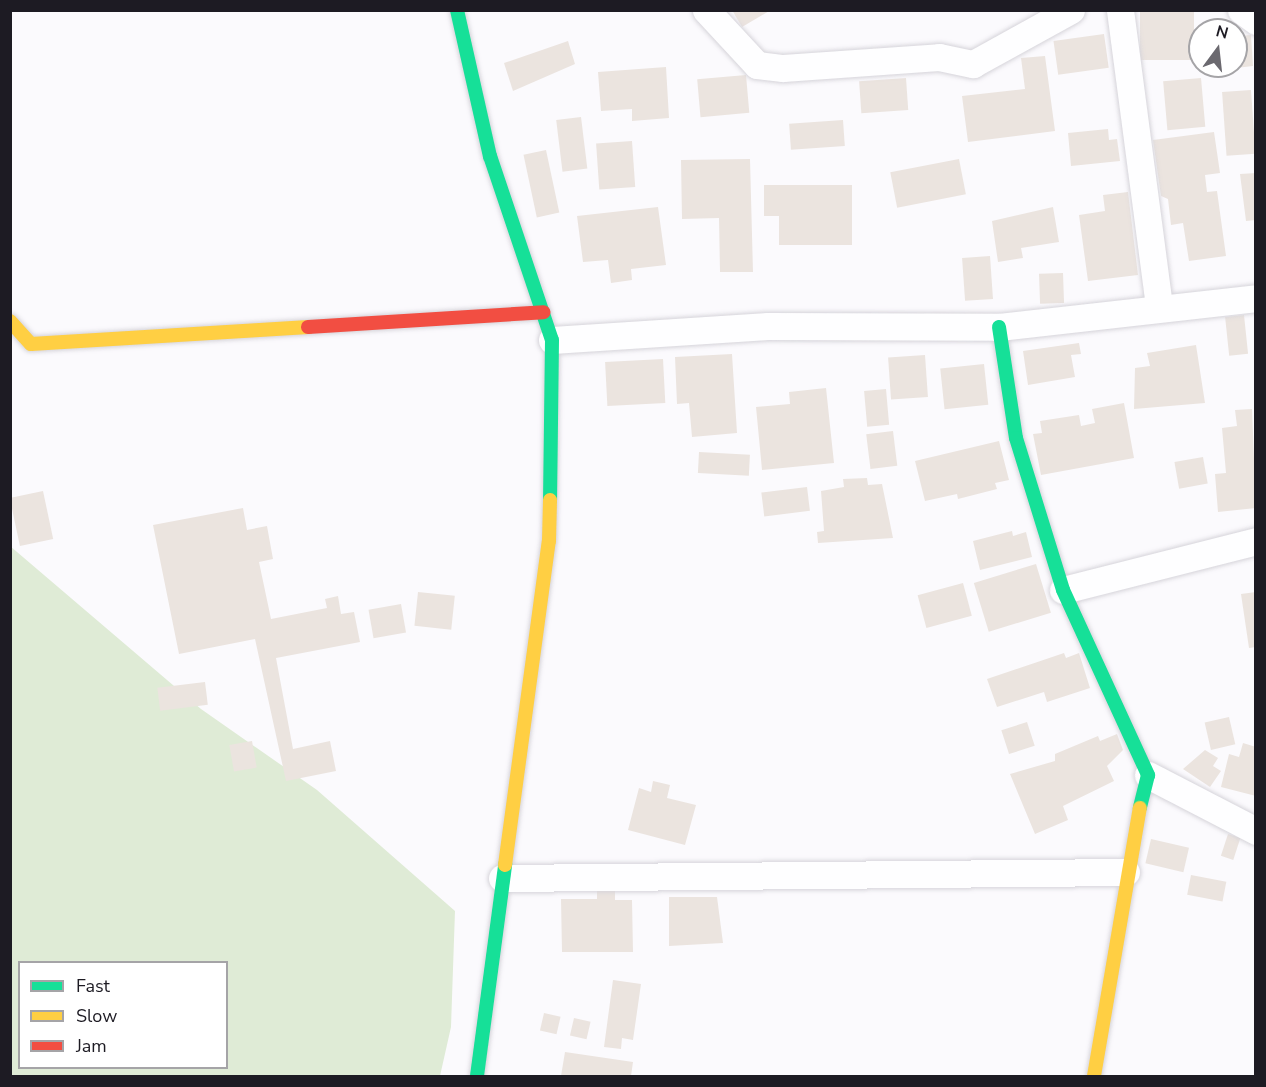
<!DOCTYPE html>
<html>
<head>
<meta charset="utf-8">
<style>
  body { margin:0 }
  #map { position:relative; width:1266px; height:1087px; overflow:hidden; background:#fbfafd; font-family:"Nunito Sans",sans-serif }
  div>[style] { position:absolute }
  .green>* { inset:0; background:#dfebd6 }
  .building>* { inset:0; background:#ebe4df; transform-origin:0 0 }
  .roads { filter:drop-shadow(0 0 2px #d6d4da) drop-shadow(0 0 2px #d6d4da) }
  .street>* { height:27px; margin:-13.5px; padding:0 13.5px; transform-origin:13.5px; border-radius:13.5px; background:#fefeff }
  .fast>* { height:14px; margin:-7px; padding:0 7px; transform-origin:7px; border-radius:7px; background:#16e098 }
  .slow>* { height:14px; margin:-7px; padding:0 7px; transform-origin:7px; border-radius:7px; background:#ffcf43 }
  .jam>* { height:14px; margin:-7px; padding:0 7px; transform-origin:7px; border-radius:7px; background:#f24e42 }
  span { translate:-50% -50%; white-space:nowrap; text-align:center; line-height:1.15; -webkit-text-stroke:4.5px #fff; paint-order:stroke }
  .frame { position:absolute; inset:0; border:12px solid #1d1b23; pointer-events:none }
  .legend { position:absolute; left:18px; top:961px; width:210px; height:108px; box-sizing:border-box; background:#fff; border:2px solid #a5a4a7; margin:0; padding:8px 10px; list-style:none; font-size:18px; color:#1d1b23 }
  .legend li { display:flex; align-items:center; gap:12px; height:30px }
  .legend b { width:30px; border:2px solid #a5a4a7 }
  .north { position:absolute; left:1188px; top:18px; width:60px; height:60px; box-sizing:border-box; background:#fff; border:2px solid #a5a4a7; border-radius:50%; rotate:15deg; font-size:16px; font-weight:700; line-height:24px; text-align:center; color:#1d1b23 }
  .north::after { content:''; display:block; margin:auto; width:21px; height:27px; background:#6b696f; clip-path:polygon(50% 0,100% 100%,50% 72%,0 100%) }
</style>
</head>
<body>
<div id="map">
  <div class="green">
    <div style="clip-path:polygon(evenodd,10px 546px,201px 709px,317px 790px,455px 911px,451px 1027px,440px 1076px,11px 1076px,10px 546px,20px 962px,226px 962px,226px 1068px,20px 1068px,20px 962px)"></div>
  </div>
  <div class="building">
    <div style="clip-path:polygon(732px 10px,771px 10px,742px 27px)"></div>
    <div style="left:1140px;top:10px;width:54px;height:50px"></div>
    <div style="left:1104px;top:34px;width:34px;height:51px;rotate:82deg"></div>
    <div style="clip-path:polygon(1251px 35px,1253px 66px,1236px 68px,1236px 36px)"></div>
    <div style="clip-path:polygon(568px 41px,575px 64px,513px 91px,504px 63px)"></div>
    <div style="clip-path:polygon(1045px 56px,1055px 131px,968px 142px,962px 96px,1025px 89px,1021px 58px)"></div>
    <div style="clip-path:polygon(666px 67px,669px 118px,632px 121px,632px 109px,601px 111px,598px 72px)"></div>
    <div style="left:746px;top:75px;width:38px;height:49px;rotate:85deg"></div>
    <div style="left:906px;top:78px;width:32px;height:47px;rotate:86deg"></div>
    <div style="left:1201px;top:78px;width:49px;height:38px;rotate:85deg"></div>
    <div style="left:1251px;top:90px;width:64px;height:29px;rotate:86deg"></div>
    <div style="left:581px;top:117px;width:52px;height:25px;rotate:83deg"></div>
    <div style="left:843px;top:120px;width:26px;height:54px;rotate:86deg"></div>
    <div style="clip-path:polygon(1108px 129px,1109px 140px,1117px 139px,1120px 161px,1071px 166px,1068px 133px)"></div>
    <div style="clip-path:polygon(1214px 132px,1220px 173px,1205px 175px,1207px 192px,1217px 191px,1226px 256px,1189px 261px,1183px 223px,1171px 225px,1168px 199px,1161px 196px,1153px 140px)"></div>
    <div style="left:632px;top:141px;width:46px;height:36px;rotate:86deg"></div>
    <div style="left:546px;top:150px;width:64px;height:23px;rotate:78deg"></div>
    <div style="clip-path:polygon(750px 159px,753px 272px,720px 272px,719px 218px,682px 219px,681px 160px)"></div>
    <div style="left:959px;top:159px;width:36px;height:70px;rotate:79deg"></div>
    <div style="clip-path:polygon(1256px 173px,1256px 220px,1246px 221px,1240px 174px)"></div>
    <div style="clip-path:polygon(764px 185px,852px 185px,852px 245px,779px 245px,779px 216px,764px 216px)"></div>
    <div style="clip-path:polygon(1128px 192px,1138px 275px,1088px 281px,1079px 215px,1105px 211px,1103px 195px)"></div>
    <div style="clip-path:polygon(658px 207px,666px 265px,631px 269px,632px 280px,611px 283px,608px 260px,583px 262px,577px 216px)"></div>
    <div style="clip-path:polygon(1053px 207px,1059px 242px,1021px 248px,1023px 258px,998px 262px,992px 221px)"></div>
    <div style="left:990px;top:256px;width:43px;height:28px;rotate:86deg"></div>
    <div style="left:1063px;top:273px;width:30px;height:24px;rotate:88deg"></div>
    <div style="left:1244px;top:315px;width:39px;height:19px;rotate:84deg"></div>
    <div style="clip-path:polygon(1079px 343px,1081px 354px,1071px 355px,1075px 377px,1028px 385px,1023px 351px)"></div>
    <div style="clip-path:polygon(1196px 345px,1205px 403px,1134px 409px,1135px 368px,1150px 366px,1147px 353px)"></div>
    <div style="clip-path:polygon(732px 354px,737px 433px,692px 437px,689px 403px,677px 404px,675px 357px)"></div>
    <div style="left:925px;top:355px;width:42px;height:37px;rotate:86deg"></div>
    <div style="left:663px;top:359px;width:44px;height:58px;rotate:87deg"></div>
    <div style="left:984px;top:364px;width:41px;height:44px;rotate:84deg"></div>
    <div style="clip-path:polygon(826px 388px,834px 463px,762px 470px,756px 407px,790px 404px,789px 392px)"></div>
    <div style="left:886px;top:389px;width:36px;height:22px;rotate:85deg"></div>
    <div style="clip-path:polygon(1124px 403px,1134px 458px,1041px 475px,1033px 434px,1042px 433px,1040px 421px,1079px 415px,1081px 426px,1095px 423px,1092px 409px)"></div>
    <div style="clip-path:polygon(1252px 409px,1256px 508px,1218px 512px,1215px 474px,1226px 473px,1222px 428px,1237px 426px,1235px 410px)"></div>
    <div style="left:893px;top:431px;width:35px;height:27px;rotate:83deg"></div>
    <div style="clip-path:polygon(999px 441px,1009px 480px,995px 483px,997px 489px,958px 499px,957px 494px,925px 501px,915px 461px)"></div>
    <div style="left:699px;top:452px;width:51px;height:21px;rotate:3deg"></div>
    <div style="left:1203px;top:457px;width:27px;height:29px;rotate:80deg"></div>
    <div style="clip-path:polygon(867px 478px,868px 485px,882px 484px,893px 538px,818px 543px,817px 532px,824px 531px,821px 491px,844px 487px,843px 479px)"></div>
    <div style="left:807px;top:487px;width:24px;height:46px;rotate:83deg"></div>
    <div style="left:43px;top:491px;width:49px;height:34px;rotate:78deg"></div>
    <div style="clip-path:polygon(243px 508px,247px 530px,267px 526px,273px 559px,259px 562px,271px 619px,327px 608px,325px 599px,338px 596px,341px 614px,354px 612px,360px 642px,276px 658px,293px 749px,330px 741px,336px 771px,286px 781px,255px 639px,179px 654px,153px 525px)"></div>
    <div style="clip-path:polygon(1012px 531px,1013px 536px,1026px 532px,1032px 557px,980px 570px,973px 541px)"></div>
    <div style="left:1036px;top:564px;width:51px;height:65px;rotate:73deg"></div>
    <div style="left:963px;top:583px;width:34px;height:47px;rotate:75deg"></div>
    <div style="left:418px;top:592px;width:37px;height:34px;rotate:6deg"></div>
    <div style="clip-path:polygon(1256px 592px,1256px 647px,1249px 648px,1241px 594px)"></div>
    <div style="left:401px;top:604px;width:29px;height:33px;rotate:80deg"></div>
    <div style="clip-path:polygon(1064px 653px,1066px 658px,1079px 653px,1090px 688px,1047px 702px,1044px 692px,997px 707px,987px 679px)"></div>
    <div style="left:205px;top:682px;width:23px;height:48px;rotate:83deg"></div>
    <div style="left:1229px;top:717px;width:28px;height:25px;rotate:77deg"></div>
    <div style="left:1027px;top:722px;width:25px;height:27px;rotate:72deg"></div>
    <div style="clip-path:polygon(1117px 734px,1123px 750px,1107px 766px,1114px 781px,1063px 806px,1068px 820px,1035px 834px,1010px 774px,1055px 761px,1055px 754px,1098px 736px,1100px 741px)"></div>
    <div style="left:252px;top:741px;width:27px;height:23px;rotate:80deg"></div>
    <div style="clip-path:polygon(1243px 743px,1256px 747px,1256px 796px,1221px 787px,1229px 754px,1239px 757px)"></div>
    <div style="clip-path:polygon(1205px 750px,1218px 758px,1213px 766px,1221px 771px,1210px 787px,1183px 769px)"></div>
    <div style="clip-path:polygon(653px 781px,670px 785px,667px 798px,696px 805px,685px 845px,628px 830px,639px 788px,651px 792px)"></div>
    <div style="left:1228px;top:834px;width:13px;height:23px;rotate:18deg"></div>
    <div style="left:1151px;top:839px;width:39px;height:25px;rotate:13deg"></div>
    <div style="left:1191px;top:875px;width:36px;height:20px;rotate:11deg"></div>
    <div style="clip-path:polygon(597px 888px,615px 888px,615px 900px,632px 900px,633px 952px,562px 952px,561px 899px,597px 899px)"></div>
    <div style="clip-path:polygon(669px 897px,717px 897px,723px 943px,669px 946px)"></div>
    <div style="clip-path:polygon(613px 980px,641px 984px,633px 1040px,622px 1038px,621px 1049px,604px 1047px)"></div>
    <div style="left:544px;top:1013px;width:17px;height:18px;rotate:13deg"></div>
    <div style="left:574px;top:1018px;width:17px;height:18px;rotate:13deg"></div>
    <div style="clip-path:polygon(565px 1052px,633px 1062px,631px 1076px,561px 1076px)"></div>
  </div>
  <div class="roads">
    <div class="street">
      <div style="left:706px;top:10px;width:75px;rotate:47.2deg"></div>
      <div style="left:757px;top:65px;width:26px;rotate:7deg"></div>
      <div style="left:783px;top:68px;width:156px;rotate:-4deg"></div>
      <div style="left:939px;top:57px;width:35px;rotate:12deg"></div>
      <div style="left:973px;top:64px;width:112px;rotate:-28.9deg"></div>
      <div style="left:1120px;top:10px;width:298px;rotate:82.5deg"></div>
      <div style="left:1241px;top:10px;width:19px;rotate:36deg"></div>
      <div style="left:552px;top:340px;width:216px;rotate:-3.7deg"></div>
      <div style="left:768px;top:326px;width:231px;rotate:0.2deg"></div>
      <div style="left:999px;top:327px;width:259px;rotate:-6.4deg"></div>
      <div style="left:1063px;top:590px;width:199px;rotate:-14.2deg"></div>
      <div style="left:1148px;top:775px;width:122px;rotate:27.4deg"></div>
      <div style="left:502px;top:878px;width:624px;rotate:-0.55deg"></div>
    </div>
    <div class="fast">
      <div style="left:457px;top:10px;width:150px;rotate:77.3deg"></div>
      <div style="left:490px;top:156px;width:194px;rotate:71.4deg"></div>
      <div style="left:552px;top:340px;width:160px;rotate:90.7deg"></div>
      <div style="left:999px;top:327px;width:112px;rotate:81.3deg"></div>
      <div style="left:1016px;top:438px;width:159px;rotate:72.8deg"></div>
      <div style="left:1063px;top:590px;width:204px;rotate:65.3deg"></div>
      <div style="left:1148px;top:775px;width:34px;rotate:104deg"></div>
      <div style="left:477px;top:1076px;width:213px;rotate:-82.4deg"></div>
    </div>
    <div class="slow">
      <div style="left:10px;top:321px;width:31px;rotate:48deg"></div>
      <div style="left:31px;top:344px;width:278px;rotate:-3.5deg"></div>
      <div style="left:505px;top:865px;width:327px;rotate:-82.3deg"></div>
      <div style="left:549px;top:541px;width:41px;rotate:-88.6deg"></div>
      <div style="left:1094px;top:1076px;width:272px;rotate:-80.3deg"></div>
    </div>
    <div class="jam">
      <div style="left:308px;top:327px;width:236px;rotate:-3.6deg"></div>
    </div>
  </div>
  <div class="frame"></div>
  <ul class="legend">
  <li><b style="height:8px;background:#16e098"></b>Fast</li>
  <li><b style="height:8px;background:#ffcf43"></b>Slow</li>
  <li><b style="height:8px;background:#f24e42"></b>Jam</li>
  </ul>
  <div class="north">N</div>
</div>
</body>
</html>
